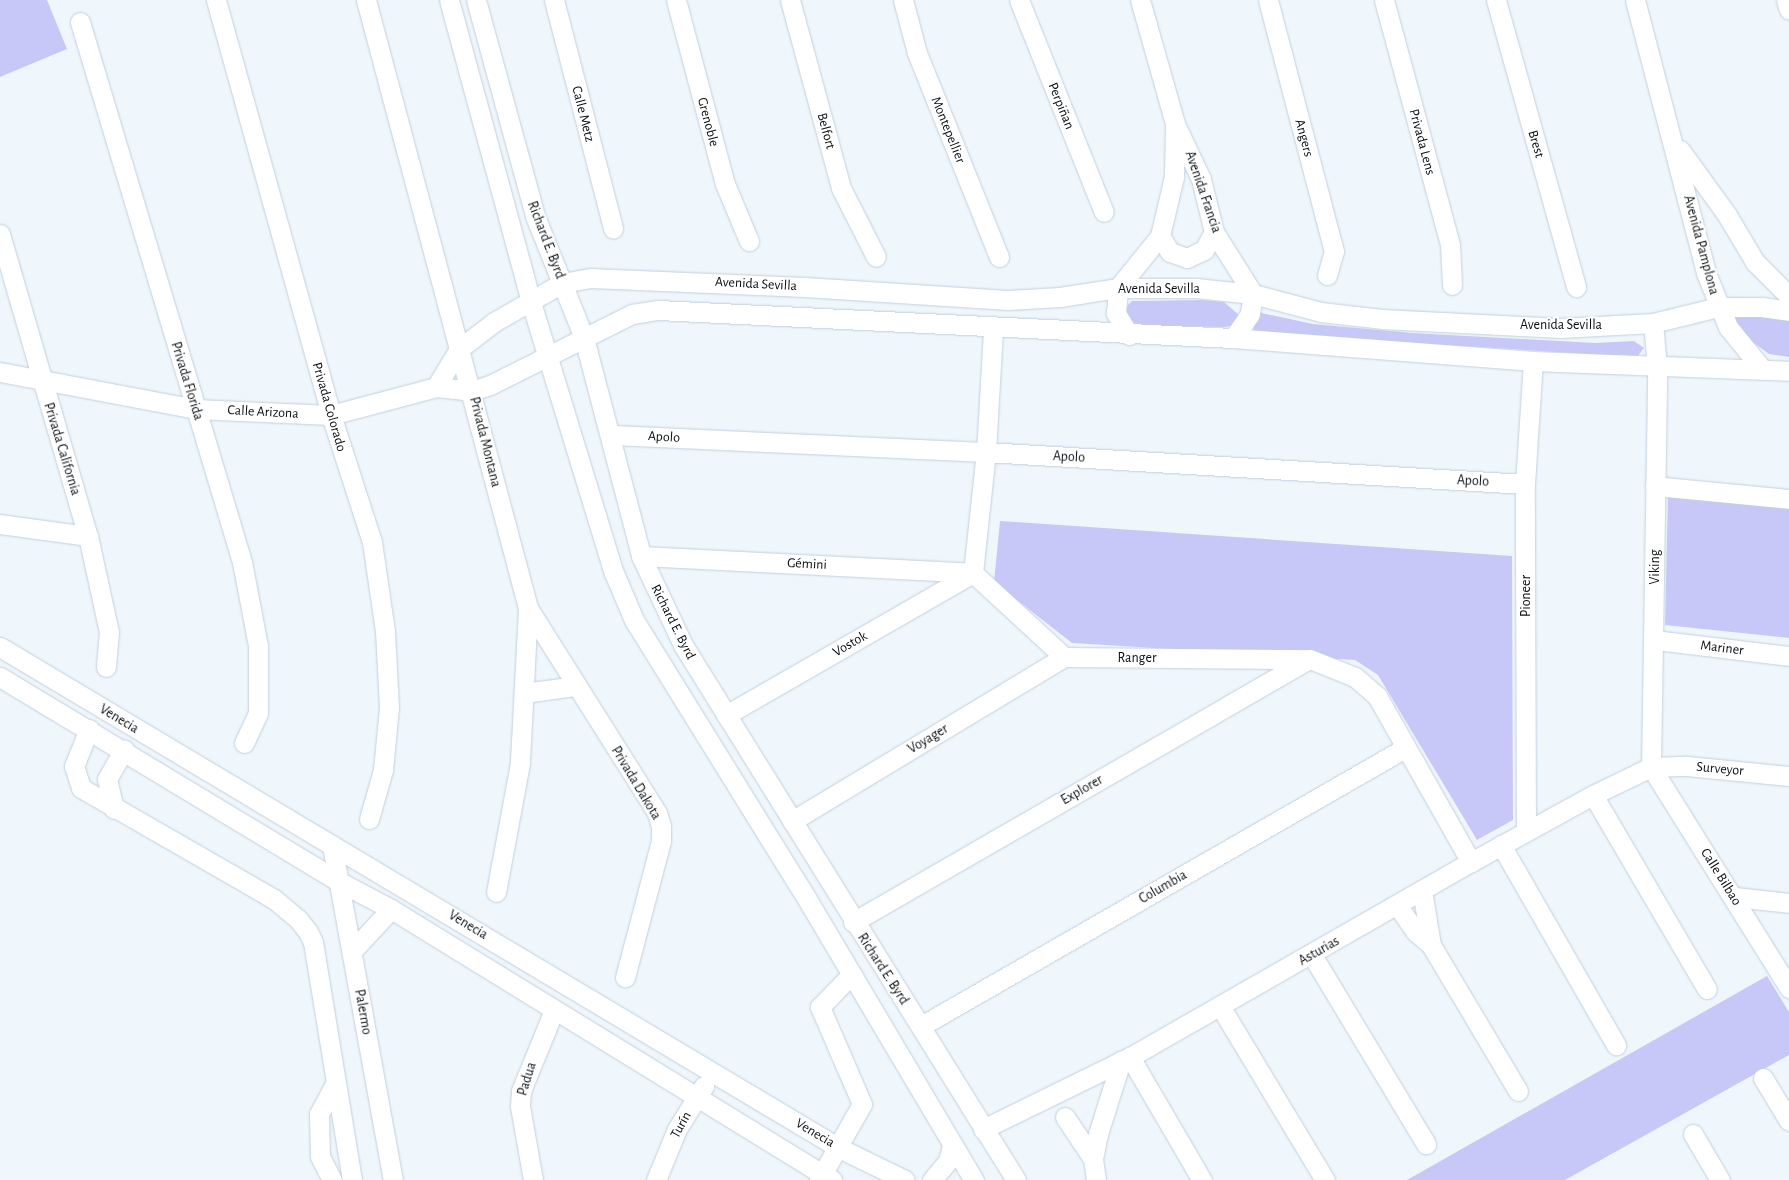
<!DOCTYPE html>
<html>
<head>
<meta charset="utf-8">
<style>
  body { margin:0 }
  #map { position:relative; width:1789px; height:1180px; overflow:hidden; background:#f0f7fc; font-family:"Alegreya Sans",sans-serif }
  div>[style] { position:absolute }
  .green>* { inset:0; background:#c8c8f8 }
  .roads { filter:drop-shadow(0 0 1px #c0d0de) drop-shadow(0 0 1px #c0d0de) }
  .minor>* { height:19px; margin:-9.5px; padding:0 9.5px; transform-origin:9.5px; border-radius:9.5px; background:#fff }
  span { translate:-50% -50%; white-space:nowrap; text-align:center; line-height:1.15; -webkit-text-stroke:4px #fff; paint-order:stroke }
  .street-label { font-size:14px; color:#080d11 }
</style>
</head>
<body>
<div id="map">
  <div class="green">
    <div style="clip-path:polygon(0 0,47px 0,67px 49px,0 77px)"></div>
    <div style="clip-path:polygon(1202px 300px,1224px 302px,1239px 315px,1231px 326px,1225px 327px,1129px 326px,1124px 309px,1132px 301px)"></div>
    <div style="clip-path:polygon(1257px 312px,1313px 324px,1413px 333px,1595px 343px,1634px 341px,1644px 348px,1637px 357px,1253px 333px)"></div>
    <div style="clip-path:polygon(1731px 313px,1789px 321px,1789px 357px,1769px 354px,1739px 332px)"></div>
    <div style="clip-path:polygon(1668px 496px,1789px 506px,1789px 638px,1665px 625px)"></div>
    <div style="clip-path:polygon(1000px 521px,1512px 556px,1513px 820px,1477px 840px,1378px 675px,1355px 660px,1072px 643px,994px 582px)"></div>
    <div style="clip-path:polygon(1767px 976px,1789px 1012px,1789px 1055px,1565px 1180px,1407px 1180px)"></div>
  </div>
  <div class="roads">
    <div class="minor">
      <div style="left:216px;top:0;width:431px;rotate:74.5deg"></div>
      <div style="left:331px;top:415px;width:133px;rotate:72.1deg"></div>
      <div style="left:372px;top:542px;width:90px;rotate:81.7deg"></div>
      <div style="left:385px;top:631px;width:76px;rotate:87deg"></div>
      <div style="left:389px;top:707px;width:63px;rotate:95.4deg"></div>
      <div style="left:383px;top:770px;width:51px;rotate:105.9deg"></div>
      <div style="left:366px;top:0;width:629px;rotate:75.08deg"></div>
      <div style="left:528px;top:608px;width:155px;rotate:93deg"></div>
      <div style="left:520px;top:763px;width:131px;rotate:100.5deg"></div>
      <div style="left:449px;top:0;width:310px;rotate:74.8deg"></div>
      <div style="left:530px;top:299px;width:287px;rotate:73deg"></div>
      <div style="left:614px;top:573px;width:51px;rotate:66.9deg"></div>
      <div style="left:634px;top:620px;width:317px;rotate:58.2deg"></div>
      <div style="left:801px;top:889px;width:339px;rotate:59.3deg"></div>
      <div style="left:476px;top:0;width:224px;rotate:74.7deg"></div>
      <div style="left:535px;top:216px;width:131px;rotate:68.1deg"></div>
      <div style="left:584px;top:338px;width:225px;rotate:75.3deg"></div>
      <div style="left:641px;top:556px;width:98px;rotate:64.7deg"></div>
      <div style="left:683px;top:645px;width:630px;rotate:58.1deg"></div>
      <div style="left:554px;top:0;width:236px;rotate:75.5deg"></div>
      <div style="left:676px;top:0;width:190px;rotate:75.1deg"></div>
      <div style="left:725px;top:184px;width:62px;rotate:67.2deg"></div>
      <div style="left:790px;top:0;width:195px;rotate:74.8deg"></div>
      <div style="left:841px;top:188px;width:77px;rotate:63.1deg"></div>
      <div style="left:903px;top:0;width:55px;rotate:75.2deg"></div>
      <div style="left:917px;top:53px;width:220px;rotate:68.1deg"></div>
      <div style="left:1019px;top:0;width:228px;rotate:68.2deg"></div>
      <div style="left:1140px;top:0;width:129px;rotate:74.2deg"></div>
      <div style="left:1175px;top:124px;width:61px;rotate:64.7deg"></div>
      <div style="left:1201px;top:179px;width:55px;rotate:76.2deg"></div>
      <div style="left:1214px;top:232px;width:73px;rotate:57.8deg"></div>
      <div style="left:1253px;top:294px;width:20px;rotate:99deg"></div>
      <div style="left:1250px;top:314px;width:29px;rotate:125deg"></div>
      <div style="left:1268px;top:0;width:260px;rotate:75.3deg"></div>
      <div style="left:1334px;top:251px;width:25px;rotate:106deg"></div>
      <div style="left:1384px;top:0;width:253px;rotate:74.9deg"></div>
      <div style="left:1450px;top:244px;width:41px;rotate:87.2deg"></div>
      <div style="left:1496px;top:0;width:298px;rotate:74.4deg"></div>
      <div style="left:1635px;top:0;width:282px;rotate:75.4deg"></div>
      <div style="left:1706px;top:273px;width:58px;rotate:67.8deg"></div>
      <div style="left:1728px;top:327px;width:55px;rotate:50.9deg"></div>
      <div style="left:1786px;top:0;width:10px;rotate:73deg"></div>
      <div style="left:80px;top:22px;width:564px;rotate:73.3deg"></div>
      <div style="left:242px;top:562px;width:86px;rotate:79.2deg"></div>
      <div style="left:258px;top:646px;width:67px;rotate:90deg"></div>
      <div style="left:258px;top:713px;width:33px;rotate:115deg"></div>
      <div style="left:1680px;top:150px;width:80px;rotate:54.1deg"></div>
      <div style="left:1727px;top:215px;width:55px;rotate:59.2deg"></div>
      <div style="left:1755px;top:262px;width:48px;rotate:45deg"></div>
      <div style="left:0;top:234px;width:315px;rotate:73.8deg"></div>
      <div style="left:88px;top:536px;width:98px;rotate:77.7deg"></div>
      <div style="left:109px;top:632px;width:35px;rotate:95deg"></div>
      <div style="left:1160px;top:236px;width:19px;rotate:58deg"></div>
      <div style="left:1170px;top:252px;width:18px;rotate:19deg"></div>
      <div style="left:1187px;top:258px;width:19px;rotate:-25deg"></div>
      <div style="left:1204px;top:250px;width:21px;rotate:-61deg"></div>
      <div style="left:1129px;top:335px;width:26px;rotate:-121deg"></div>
      <div style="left:1116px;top:313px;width:25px;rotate:-85deg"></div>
      <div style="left:1118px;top:288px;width:67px;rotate:-51.1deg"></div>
      <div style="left:1160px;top:236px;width:61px;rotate:-76.7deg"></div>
      <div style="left:1174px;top:177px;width:52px;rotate:-88.9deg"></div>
      <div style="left:0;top:372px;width:198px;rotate:10.7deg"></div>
      <div style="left:195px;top:409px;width:136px;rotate:2.5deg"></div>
      <div style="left:331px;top:415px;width:109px;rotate:-14.9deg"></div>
      <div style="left:436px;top:387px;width:36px;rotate:6deg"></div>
      <div style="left:472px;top:391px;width:21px;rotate:-19deg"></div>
      <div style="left:492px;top:384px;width:157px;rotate:-26.6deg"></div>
      <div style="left:632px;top:314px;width:26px;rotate:-9deg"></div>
      <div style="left:658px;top:310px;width:576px;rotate:2.79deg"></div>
      <div style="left:1233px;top:338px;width:301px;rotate:4.4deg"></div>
      <div style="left:1533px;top:361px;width:256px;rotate:2.2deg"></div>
      <div style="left:436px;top:387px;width:44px;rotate:-58.8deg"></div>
      <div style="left:459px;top:349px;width:44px;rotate:-37.6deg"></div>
      <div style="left:494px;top:322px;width:78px;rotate:-29.8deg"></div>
      <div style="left:562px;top:283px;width:28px;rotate:-10deg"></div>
      <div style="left:590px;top:278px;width:215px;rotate:2.4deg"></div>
      <div style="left:805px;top:287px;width:203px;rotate:3.7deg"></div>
      <div style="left:1008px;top:300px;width:52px;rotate:-3.3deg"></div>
      <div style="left:1060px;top:297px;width:59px;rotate:-8.8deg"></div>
      <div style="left:1118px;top:288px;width:78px"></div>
      <div style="left:1196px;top:288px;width:57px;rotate:6deg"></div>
      <div style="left:1253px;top:294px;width:70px;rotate:14.8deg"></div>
      <div style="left:1321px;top:312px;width:61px;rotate:6.5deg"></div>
      <div style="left:1382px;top:319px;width:179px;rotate:2.9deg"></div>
      <div style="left:1561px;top:328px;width:92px;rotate:-3.1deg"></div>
      <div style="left:1653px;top:323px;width:67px;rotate:-13.8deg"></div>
      <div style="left:1718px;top:307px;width:44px"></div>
      <div style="left:1762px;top:307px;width:27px;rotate:8deg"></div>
      <div style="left:612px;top:435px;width:374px;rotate:2.6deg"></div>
      <div style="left:986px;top:452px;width:540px;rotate:3.4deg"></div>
      <div style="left:1655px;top:486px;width:135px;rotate:5.5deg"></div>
      <div style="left:0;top:524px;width:89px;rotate:7.8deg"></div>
      <div style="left:641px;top:556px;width:332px;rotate:2.9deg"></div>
      <div style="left:973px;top:573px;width:124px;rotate:42.7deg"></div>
      <div style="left:1064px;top:657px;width:246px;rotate:0.5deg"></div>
      <div style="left:1310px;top:659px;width:48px;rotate:21.8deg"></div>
      <div style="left:1355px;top:677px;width:29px;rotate:41deg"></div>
      <div style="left:1377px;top:696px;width:191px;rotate:60.5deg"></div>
      <div style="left:973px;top:573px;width:122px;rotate:-83.9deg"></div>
      <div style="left:986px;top:452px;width:123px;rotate:-86.7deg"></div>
      <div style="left:528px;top:608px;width:242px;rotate:57.8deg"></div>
      <div style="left:657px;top:813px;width:14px;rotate:73deg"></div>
      <div style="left:661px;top:826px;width:15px;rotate:90deg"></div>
      <div style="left:661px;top:841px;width:141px;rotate:104.8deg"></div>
      <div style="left:1655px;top:640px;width:135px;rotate:6.8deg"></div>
      <div style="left:0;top:647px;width:977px;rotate:30.84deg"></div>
      <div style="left:839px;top:1148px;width:73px;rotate:25.9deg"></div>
      <div style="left:0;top:677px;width:393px;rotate:31.1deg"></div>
      <div style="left:336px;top:880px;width:62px;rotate:27.8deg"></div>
      <div style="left:391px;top:909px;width:518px;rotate:31.57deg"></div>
      <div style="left:524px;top:693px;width:51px;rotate:-7.8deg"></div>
      <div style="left:726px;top:715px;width:285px;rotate:-29.9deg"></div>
      <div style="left:89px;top:729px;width:40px;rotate:112deg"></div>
      <div style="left:74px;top:766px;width:23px;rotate:72deg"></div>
      <div style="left:81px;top:788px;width:223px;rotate:29.9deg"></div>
      <div style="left:274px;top:899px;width:31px;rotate:40deg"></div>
      <div style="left:298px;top:919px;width:16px;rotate:52deg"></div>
      <div style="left:308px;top:932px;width:11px;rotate:63deg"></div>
      <div style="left:313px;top:942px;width:241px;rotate:80.7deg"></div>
      <div style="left:1651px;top:767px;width:400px;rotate:-89.1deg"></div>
      <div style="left:1657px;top:367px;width:44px;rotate:-95.2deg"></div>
      <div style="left:1651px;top:767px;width:261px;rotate:58deg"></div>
      <div style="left:1593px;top:795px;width:225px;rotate:59.6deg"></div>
      <div style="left:114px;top:809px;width:31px;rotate:-103deg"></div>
      <div style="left:107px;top:779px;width:34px;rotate:-60deg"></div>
      <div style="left:792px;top:821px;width:318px;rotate:-31.1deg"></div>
      <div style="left:1526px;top:831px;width:347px;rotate:-90.2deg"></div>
      <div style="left:1525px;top:484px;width:123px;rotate:-86.3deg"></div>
      <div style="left:332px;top:845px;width:341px;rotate:79.7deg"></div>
      <div style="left:1501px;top:845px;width:231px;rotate:60.1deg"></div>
      <div style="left:1422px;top:890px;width:56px;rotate:80.7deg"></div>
      <div style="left:1735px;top:897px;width:54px;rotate:6.3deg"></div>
      <div style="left:1397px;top:905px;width:32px;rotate:55deg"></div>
      <div style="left:1415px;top:931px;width:21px;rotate:41deg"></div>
      <div style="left:1431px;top:945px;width:170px;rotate:59.2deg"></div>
      <div style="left:853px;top:922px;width:526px;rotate:-29.97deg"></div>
      <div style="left:352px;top:951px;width:57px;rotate:-47.1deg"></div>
      <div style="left:1312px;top:955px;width:221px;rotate:58.9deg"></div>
      <div style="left:1220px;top:1006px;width:203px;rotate:58.9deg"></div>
      <div style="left:921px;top:1026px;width:558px;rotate:-29.87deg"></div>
      <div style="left:1130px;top:1057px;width:143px;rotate:59.7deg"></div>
      <div style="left:1763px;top:1078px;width:50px;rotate:58.8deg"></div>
      <div style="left:1065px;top:1117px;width:50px;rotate:56.3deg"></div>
      <div style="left:983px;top:1129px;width:164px;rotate:-26.1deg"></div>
      <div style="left:1130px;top:1057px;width:393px;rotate:-29.8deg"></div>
      <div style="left:1471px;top:862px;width:139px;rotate:-28.8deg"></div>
      <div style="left:1593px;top:795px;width:64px;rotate:-25.8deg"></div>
      <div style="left:1651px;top:767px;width:36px;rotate:-2deg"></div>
      <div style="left:1687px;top:766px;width:102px;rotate:5.6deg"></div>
      <div style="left:1693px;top:1134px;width:53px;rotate:59.6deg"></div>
      <div style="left:332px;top:1180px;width:27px;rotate:-117deg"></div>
      <div style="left:320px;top:1156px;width:42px;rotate:-91.4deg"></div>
      <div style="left:319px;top:1114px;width:34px;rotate:-62deg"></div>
      <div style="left:533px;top:1180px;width:75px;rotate:-100deg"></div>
      <div style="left:520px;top:1106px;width:15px;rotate:-86deg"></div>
      <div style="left:521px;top:1091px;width:87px;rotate:-67.8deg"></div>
      <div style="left:656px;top:1180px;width:55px;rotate:-67.6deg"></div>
      <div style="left:677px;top:1129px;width:51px;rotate:-57.9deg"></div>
      <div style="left:819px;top:1180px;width:87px;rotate:-60.5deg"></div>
      <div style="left:862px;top:1104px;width:106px;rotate:-113.4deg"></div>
      <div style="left:820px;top:1007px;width:45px;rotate:-45.9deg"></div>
      <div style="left:932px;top:1180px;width:25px;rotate:-50deg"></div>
      <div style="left:948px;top:1161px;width:16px;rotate:-75deg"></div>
      <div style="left:1096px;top:1180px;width:21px;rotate:-98deg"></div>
      <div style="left:1093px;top:1159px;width:25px;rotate:-79deg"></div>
      <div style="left:1098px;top:1134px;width:77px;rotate:-72.5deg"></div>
    </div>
  </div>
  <div class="street-label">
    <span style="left:1061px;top:106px;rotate:68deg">Perpiñan</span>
    <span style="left:583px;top:114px;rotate:76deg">Calle Metz</span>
    <span style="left:708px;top:122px;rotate:75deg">Grenoble</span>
    <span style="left:948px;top:130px;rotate:68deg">Montepellier</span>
    <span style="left:826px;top:131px;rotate:75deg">Belfort</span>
    <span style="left:1304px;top:138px;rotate:75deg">Angers</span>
    <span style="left:1422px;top:142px;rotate:75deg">Privada Lens</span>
    <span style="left:1536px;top:144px;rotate:74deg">Brest</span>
    <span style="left:1203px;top:192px;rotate:71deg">Avenida Francia</span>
    <span style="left:546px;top:240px;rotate:69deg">Richard E. Byrd</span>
    <span style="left:1701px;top:245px;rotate:75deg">Avenida Pamplona</span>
    <span style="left:756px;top:284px;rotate:3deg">Avenida Sevilla</span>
    <span style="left:1159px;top:289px">Avenida Sevilla</span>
    <span style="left:1561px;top:325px">Avenida Sevilla</span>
    <span style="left:187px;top:381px;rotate:73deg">Privada Florida</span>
    <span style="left:329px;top:407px;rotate:74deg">Privada Colorado</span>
    <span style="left:263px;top:412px;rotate:3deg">Calle Arizona</span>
    <span style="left:664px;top:437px;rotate:3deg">Apolo</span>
    <span style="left:485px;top:442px;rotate:76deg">Privada Montana</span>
    <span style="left:62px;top:449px;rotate:73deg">Privada California</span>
    <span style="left:1069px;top:457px;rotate:3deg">Apolo</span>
    <span style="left:1473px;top:481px;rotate:3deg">Apolo</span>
    <span style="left:807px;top:564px;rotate:3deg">Gémini</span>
    <span style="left:1655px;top:567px;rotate:-90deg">Viking</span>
    <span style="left:1526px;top:596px;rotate:-90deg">Pioneer</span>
    <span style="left:673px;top:622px;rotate:63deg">Richard E. Byrd</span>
    <span style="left:850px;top:644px;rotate:-30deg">Vostok</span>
    <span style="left:1722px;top:648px;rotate:7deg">Mariner</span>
    <span style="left:1137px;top:658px">Ranger</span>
    <span style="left:119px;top:719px;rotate:31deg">Venecia</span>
    <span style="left:928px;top:739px;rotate:-31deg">Voyager</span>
    <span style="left:1720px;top:769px;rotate:5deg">Surveyor</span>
    <span style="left:636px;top:783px;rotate:59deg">Privada Dakota</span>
    <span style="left:1082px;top:790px;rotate:-30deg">Explorer</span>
    <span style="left:1721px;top:877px;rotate:58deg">Calle Bilbao</span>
    <span style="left:1163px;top:887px;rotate:-30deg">Columbia</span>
    <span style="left:468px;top:925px;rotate:31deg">Venecia</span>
    <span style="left:1319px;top:951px;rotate:-30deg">Asturias</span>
    <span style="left:883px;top:969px;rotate:57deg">Richard E. Byrd</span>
    <span style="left:363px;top:1012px;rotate:80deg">Palermo</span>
    <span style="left:527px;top:1079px;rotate:-73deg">Padua</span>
    <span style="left:681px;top:1125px;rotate:-61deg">Turín</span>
    <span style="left:815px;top:1133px;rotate:31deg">Venecia</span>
  </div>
</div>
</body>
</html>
